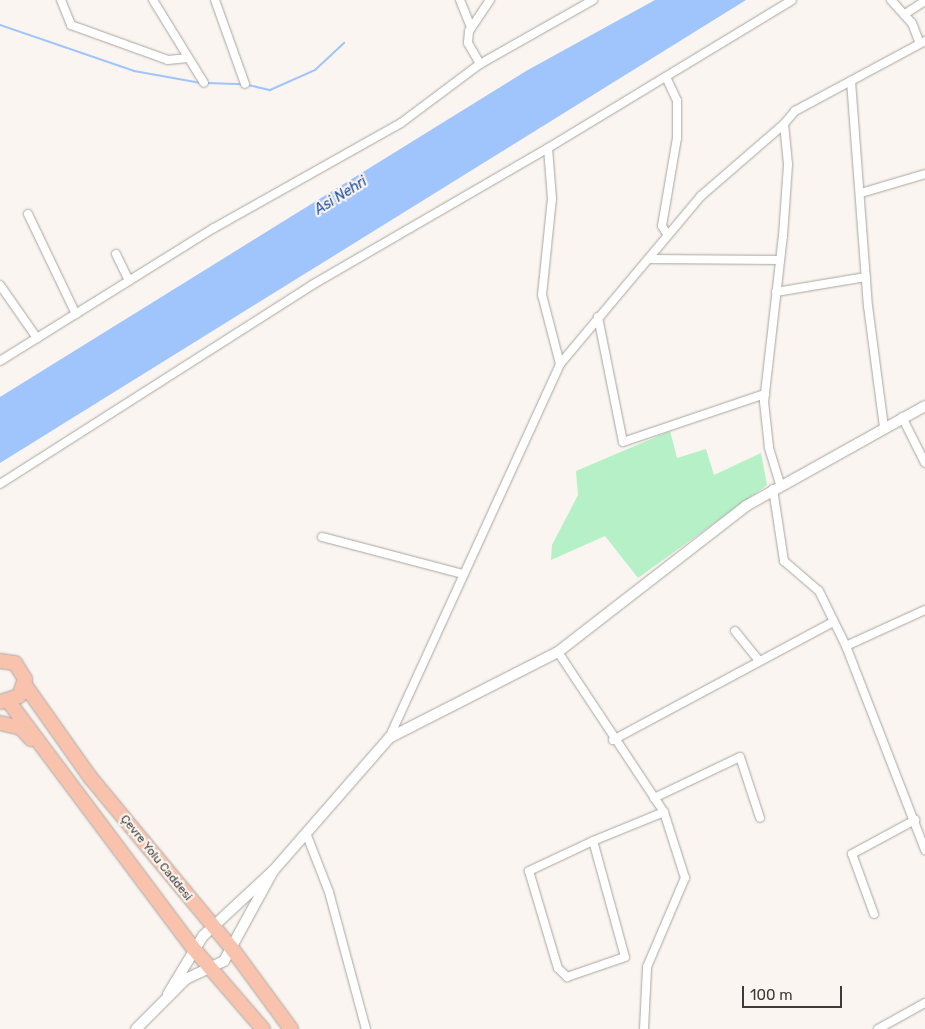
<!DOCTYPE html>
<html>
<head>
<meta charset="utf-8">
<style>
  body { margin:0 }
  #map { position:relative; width:925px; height:1029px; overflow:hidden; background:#faf5f0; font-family:Rubik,sans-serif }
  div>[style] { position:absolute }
  .green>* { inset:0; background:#b6f0c7 }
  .water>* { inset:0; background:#a0c4fc }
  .stream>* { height:2px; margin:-1px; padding:0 1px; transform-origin:1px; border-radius:1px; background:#a0c4fc }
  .roads { filter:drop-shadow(0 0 1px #a9a5a0) drop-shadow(0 0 1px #a9a5a0) }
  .minor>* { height:8px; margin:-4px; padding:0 4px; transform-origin:4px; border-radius:4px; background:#fff }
  .tertiary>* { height:10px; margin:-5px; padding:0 5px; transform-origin:5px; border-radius:5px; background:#fff }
  .trunk>* { height:14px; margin:-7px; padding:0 7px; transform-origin:7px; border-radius:7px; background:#f8c2ac }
  span { translate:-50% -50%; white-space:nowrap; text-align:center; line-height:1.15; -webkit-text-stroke:4.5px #faf5f0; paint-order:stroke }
  .street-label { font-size:12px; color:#3d3b39 }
  .water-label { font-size:14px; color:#184c9c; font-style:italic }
  .scale { position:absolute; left:742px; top:986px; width:100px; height:22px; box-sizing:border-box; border:2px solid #3d3b39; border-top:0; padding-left:6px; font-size:15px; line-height:18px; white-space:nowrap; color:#3d3b39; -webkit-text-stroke:4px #faf5f0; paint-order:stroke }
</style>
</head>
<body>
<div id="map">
  <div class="green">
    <div style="clip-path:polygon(670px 431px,677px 458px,706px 449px,714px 475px,761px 453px,767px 485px,638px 578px,605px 536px,551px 560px,552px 545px,578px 495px,576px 471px)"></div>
  </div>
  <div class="water">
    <div style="clip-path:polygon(655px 0,746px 0,0 463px,0 397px,526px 71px)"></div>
  </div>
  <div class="stream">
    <div style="left:0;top:25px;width:142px;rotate:18.9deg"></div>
    <div style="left:134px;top:71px;width:68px;rotate:10.2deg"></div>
    <div style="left:206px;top:83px;width:38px;rotate:2deg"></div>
    <div style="left:248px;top:85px;width:23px;rotate:13deg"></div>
    <div style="left:270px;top:90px;width:49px;rotate:-24deg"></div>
    <div style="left:315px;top:70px;width:40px;rotate:-43deg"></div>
  </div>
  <div class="roads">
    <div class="minor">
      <div style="left:61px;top:0;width:27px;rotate:68deg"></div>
      <div style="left:71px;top:25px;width:103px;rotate:19.8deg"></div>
      <div style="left:168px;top:60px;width:20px;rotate:-6deg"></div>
      <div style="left:153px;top:0;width:97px;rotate:58.4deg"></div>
      <div style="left:215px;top:0;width:89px;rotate:70.3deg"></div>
      <div style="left:460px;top:0;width:29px;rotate:68deg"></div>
      <div style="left:490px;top:0;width:37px;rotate:124deg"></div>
      <div style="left:469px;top:31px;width:12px;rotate:95deg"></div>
      <div style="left:468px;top:43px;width:24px;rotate:60deg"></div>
      <div style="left:480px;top:64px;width:130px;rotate:-29.5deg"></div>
      <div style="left:891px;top:0;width:31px;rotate:48deg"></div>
      <div style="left:912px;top:23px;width:19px;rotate:69deg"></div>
      <div style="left:905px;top:14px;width:24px;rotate:-33deg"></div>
      <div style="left:666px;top:77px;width:26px;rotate:65deg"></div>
      <div style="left:677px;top:101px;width:37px;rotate:90deg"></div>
      <div style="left:677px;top:138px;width:89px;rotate:99.7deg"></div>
      <div style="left:662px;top:226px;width:9px;rotate:58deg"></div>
      <div style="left:851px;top:81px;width:226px;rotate:85.7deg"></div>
      <div style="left:868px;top:306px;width:122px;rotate:82.5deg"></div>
      <div style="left:861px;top:193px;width:67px;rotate:-16.5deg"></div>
      <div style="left:28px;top:214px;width:111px;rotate:64.4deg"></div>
      <div style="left:116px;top:254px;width:30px;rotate:64deg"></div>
      <div style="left:649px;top:259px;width:131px;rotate:0.4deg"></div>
      <div style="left:0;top:285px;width:65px;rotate:55.1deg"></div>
      <div style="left:776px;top:292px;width:91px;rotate:-9.5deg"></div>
      <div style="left:598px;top:317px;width:127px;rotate:78.7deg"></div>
      <div style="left:623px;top:442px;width:150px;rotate:-18.7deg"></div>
      <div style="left:0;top:361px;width:252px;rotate:-31.9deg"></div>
      <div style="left:214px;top:228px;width:214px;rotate:-29.3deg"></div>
      <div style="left:401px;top:123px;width:99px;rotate:-36.8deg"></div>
      <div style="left:560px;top:364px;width:71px;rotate:-104.6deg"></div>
      <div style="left:542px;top:295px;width:97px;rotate:-84.1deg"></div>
      <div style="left:552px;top:199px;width:51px;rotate:-94.5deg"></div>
      <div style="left:548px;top:148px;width:285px;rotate:-31.2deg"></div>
      <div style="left:902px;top:417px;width:51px;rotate:63.4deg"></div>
      <div style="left:0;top:484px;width:370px;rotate:-32.5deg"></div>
      <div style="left:312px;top:285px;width:273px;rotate:-30.1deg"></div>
      <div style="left:780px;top:484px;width:39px;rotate:-107deg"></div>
      <div style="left:769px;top:447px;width:45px;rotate:-96.3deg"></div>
      <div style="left:764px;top:402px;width:167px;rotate:-83.5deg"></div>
      <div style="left:783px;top:236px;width:72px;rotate:-86deg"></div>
      <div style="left:788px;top:164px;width:40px;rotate:-95.7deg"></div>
      <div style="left:784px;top:124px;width:17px;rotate:-50deg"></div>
      <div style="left:795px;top:111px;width:148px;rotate:-28.3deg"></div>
      <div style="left:773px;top:489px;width:73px;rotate:81.3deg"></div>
      <div style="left:784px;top:561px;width:46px;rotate:40.6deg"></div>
      <div style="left:819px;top:591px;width:61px;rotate:63.9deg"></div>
      <div style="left:846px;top:646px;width:219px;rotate:68.8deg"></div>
      <div style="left:322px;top:537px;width:146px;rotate:14.7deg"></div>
      <div style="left:735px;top:631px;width:36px;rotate:51deg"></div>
      <div style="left:846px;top:646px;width:87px;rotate:-24.5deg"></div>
      <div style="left:558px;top:652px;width:192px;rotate:56.5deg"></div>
      <div style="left:664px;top:812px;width:77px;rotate:157.8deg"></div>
      <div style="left:593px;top:841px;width:71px;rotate:154.9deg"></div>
      <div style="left:529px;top:871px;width:101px;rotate:73.4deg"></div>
      <div style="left:558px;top:968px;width:13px;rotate:45deg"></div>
      <div style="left:567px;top:977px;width:61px;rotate:-19deg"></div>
      <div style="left:625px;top:957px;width:120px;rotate:-105.4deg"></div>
      <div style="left:389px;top:738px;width:411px;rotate:-65.4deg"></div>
      <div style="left:560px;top:364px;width:219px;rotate:-50deg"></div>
      <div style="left:701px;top:196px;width:110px;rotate:-40.9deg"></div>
      <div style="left:613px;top:740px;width:250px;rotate:-28.2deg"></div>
      <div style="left:654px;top:798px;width:95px;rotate:-25.5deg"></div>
      <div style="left:740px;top:757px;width:64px;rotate:71.8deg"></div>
      <div style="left:306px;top:833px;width:63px;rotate:68.7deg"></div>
      <div style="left:329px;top:892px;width:142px;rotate:74.9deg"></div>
      <div style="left:874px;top:914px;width:64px;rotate:-110.1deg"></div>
      <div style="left:852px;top:854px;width:72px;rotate:-28.4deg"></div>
      <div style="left:644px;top:1029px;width:62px;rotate:-87.2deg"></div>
      <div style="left:647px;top:967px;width:97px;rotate:-66.9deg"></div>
      <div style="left:685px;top:878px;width:69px;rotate:-107.7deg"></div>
      <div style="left:878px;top:1029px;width:54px;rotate:-29deg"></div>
    </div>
    <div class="tertiary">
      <div style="left:168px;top:994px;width:68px;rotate:-58.9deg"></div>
      <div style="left:203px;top:936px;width:97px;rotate:-42.9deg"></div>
      <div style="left:274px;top:870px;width:175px;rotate:-48.9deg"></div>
      <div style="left:389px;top:738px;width:190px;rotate:-27deg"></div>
      <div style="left:558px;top:652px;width:238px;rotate:-37.8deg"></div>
      <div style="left:746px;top:506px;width:205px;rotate:-29.2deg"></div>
      <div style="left:136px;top:1029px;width:71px;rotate:-45deg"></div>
      <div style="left:186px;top:979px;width:42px;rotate:-25.3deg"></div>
      <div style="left:224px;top:961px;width:100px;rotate:-61.4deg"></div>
    </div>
    <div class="trunk">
      <div style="left:0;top:661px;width:15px;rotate:8deg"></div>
      <div style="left:15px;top:663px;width:19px;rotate:58deg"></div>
      <div style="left:25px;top:679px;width:18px;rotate:109deg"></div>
      <div style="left:19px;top:696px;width:19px;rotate:162deg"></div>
      <div style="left:25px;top:685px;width:113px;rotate:54.8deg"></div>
      <div style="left:90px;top:777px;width:224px;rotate:50.4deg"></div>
      <div style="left:233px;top:950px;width:98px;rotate:53.7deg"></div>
      <div style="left:9px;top:702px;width:307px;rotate:53.2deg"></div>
      <div style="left:193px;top:948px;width:107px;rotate:49.2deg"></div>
      <div style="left:0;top:723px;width:22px;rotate:13deg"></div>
      <div style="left:21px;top:728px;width:15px;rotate:48deg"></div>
    </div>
  </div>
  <div class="street-label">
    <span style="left:156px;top:858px;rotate:51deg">Çevre Yolu Caddesi</span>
  </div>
  <div class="water-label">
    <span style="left:341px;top:196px;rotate:-32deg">Asi Nehri</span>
  </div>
  <div class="scale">100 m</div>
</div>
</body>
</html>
